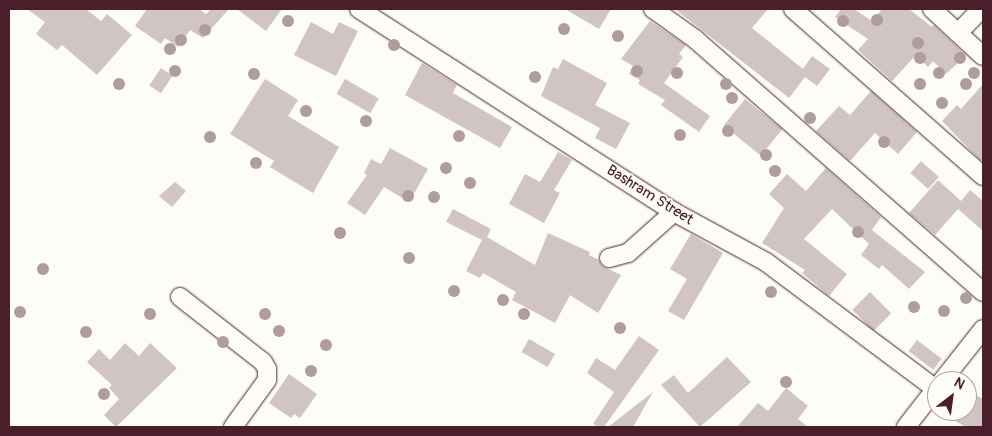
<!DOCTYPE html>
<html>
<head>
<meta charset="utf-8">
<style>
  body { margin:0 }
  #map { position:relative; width:992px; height:436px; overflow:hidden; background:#fdfcf7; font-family:Pangolin,sans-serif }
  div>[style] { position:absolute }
  .building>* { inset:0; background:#d0c5c4; transform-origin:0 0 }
  .roads { filter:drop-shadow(0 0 1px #4a1f2b) drop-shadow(0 0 1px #4a1f2b) }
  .minor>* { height:18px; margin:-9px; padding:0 9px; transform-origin:9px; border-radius:9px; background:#fdfcf7 }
  .trees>* { width:12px; height:12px; margin:-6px; border-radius:50%; background:#af9c9f }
  span { translate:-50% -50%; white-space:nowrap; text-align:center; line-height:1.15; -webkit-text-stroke:4px #fdfcf7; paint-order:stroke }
  .street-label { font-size:15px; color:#4a1f2b }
  .frame { position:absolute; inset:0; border:10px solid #4a1f2b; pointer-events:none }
  .north { position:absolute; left:927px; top:371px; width:50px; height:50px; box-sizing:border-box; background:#fdfcf7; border:1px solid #b5a4a5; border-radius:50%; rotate:30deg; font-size:14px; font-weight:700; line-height:20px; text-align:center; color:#4a1f2b }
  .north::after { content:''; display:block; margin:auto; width:18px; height:22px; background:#4a1f2b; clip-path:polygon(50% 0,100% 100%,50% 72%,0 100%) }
</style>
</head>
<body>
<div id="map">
  <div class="building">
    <div style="clip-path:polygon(27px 9px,86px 9px,101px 21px,107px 14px,132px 35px,97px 75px,62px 45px,57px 50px,36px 34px,45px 22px)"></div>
    <div style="clip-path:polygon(147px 9px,199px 9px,206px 14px,211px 9px,229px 9px,203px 38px,190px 30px,178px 47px,165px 38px,161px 44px,135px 26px)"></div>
    <div style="clip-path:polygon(237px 9px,282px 9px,266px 31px)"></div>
    <div style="clip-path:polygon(565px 9px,611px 9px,599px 29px)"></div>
    <div style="clip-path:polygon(675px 9px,768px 9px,752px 28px,803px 69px,812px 56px,830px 69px,817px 86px,805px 77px,789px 98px)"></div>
    <div style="clip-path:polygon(841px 9px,854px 9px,872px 21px,882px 9px,909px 9px,932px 27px,934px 25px,966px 55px,946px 74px,933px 61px,928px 67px,916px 55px,892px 81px,858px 50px,868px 39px,835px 17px)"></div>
    <div style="clip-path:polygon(650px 21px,686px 45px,679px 54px,683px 57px,664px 83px,710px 116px,699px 132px,661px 105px,665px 100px,638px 84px,640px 80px,629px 74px,633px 66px,621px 59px)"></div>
    <div style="clip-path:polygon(311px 22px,333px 34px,339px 22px,358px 31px,336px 76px,294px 55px)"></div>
    <div style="clip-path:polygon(563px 59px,607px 83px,595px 105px,630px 123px,616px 149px,595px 138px,600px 128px,541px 96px,553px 67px,558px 69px)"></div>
    <div style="clip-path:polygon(422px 63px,457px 85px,453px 93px,512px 127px,500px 148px,405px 95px)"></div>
    <div style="left:161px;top:68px;width:14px;height:21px;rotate:34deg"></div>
    <div style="clip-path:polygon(265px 79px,298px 100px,288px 116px,339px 147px,313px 193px,270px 167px,274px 161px,230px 134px)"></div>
    <div style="left:345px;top:79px;width:39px;height:17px;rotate:30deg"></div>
    <div style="clip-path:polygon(983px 84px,983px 158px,981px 161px,942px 121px,957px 105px,961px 109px)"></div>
    <div style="clip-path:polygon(871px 91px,917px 132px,898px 154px,875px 133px,850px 161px,816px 131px,839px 106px,850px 115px)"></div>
    <div style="left:745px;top:99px;width:48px;height:34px;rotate:39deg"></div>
    <div style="clip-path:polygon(390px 148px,428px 169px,409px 202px,384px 187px,365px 215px,347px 203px,367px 175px,364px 173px,371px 159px,381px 164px)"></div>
    <div style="clip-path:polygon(558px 152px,572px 160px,554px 190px,560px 193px,544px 223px,509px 204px,525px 174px,540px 182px)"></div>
    <div style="left:921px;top:161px;width:24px;height:16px;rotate:42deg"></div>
    <div style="clip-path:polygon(826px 168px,881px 217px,872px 230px,925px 272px,909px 289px,882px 265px,879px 269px,861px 255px,869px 244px,832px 209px,804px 239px,847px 274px,829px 296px,802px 273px,805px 270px,762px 243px,784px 208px,769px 194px,787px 174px,806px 191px)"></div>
    <div style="clip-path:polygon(938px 180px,961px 201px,970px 190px,983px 201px,983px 231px,958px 209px,935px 235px,909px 213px)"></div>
    <div style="clip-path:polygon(175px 182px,186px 191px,172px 207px,159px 196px)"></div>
    <div style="clip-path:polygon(453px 209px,491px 229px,487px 237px,535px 265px,548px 233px,590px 252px,589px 255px,599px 260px,602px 266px,621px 275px,598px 313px,570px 295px,555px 323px,512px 300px,516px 292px,483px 273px,480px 278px,466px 271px,482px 240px,446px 222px)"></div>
    <div style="clip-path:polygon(691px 234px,723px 253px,684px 320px,668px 311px,687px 279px,670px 269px)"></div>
    <div style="left:870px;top:292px;width:30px;height:25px;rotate:45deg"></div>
    <div style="clip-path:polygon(639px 336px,659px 350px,604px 427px,599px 427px,593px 424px,614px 392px,587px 373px,596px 358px,615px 370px)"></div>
    <div style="left:529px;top:339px;width:30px;height:15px;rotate:30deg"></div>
    <div style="left:917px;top:340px;width:31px;height:14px;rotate:37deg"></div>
    <div style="clip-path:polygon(125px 343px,139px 356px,150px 343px,177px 368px,116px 427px,104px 415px,119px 399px,109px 388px,112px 385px,87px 362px,99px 349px,110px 360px)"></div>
    <div style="clip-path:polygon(727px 357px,751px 382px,700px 427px,661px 385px,674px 375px,688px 393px)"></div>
    <div style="clip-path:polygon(289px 374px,317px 394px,300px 418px,294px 414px,291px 418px,269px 403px)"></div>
    <div style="clip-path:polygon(786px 388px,808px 406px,798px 419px,808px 427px,737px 427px,758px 403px,768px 411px)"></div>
    <div style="clip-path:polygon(967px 390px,983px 399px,983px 427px,966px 427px,937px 411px,967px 411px)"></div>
    <div style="clip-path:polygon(653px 392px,633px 427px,608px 427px)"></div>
  </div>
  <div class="roads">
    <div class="minor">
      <div style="left:359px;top:9px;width:375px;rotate:32.8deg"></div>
      <div style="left:674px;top:212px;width:105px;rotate:28.5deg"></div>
      <div style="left:766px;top:262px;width:212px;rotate:36.8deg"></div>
      <div style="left:653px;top:9px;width:52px;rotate:35.5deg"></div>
      <div style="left:695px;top:39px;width:383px;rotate:41.3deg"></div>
      <div style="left:793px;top:9px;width:253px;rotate:41.3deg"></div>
      <div style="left:932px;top:9px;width:69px;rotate:42.7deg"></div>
      <div style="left:958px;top:33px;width:33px;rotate:-46deg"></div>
      <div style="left:609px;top:258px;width:20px;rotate:-15deg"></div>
      <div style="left:628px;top:253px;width:62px;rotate:-41.7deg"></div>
      <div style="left:180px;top:297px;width:105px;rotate:38.1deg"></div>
      <div style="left:263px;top:362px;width:8px;rotate:60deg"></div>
      <div style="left:267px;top:369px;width:11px;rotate:90deg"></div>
      <div style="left:267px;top:380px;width:58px;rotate:125.9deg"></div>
      <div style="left:942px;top:381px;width:66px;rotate:-51.7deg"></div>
      <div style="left:906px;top:427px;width:51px;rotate:-52.2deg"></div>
    </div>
  </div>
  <div class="trees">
    <div style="left:877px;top:20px"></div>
    <div style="left:288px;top:21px"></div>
    <div style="left:843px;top:21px"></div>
    <div style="left:564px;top:29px"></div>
    <div style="left:205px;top:30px"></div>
    <div style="left:618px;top:36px"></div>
    <div style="left:181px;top:40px"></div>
    <div style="left:918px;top:43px"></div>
    <div style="left:394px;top:45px"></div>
    <div style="left:170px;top:49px"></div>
    <div style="left:920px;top:58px"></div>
    <div style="left:960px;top:58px"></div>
    <div style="left:175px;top:71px"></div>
    <div style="left:637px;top:71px"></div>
    <div style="left:677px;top:73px"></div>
    <div style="left:939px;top:73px"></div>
    <div style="left:974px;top:73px"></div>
    <div style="left:254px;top:74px"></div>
    <div style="left:535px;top:77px"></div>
    <div style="left:119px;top:84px"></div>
    <div style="left:726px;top:84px"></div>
    <div style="left:920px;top:84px"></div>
    <div style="left:966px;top:84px"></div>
    <div style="left:732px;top:98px"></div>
    <div style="left:942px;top:103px"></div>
    <div style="left:306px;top:111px"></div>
    <div style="left:810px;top:118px"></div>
    <div style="left:366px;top:121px"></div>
    <div style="left:728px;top:131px"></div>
    <div style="left:680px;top:135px"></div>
    <div style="left:459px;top:136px"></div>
    <div style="left:210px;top:137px"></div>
    <div style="left:884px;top:142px"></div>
    <div style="left:766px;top:155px"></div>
    <div style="left:256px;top:163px"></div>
    <div style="left:446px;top:168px"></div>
    <div style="left:775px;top:171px"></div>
    <div style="left:470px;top:183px"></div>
    <div style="left:408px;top:196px"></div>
    <div style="left:434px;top:197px"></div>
    <div style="left:858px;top:232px"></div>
    <div style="left:340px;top:233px"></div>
    <div style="left:409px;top:258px"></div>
    <div style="left:43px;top:269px"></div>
    <div style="left:454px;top:291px"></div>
    <div style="left:771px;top:292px"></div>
    <div style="left:966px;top:298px"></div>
    <div style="left:503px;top:300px"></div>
    <div style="left:914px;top:307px"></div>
    <div style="left:944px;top:311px"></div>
    <div style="left:20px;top:312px"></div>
    <div style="left:150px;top:314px"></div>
    <div style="left:265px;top:314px"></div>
    <div style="left:524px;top:314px"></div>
    <div style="left:620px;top:328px"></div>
    <div style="left:279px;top:331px"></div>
    <div style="left:86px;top:332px"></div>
    <div style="left:223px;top:342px"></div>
    <div style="left:326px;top:345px"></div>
    <div style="left:311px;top:371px"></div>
    <div style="left:786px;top:382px"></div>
    <div style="left:104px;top:394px"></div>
  </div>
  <div class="street-label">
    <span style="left:650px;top:195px;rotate:32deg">Bashram Street</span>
  </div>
  <div class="frame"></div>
  <div class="north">N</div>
</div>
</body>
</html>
